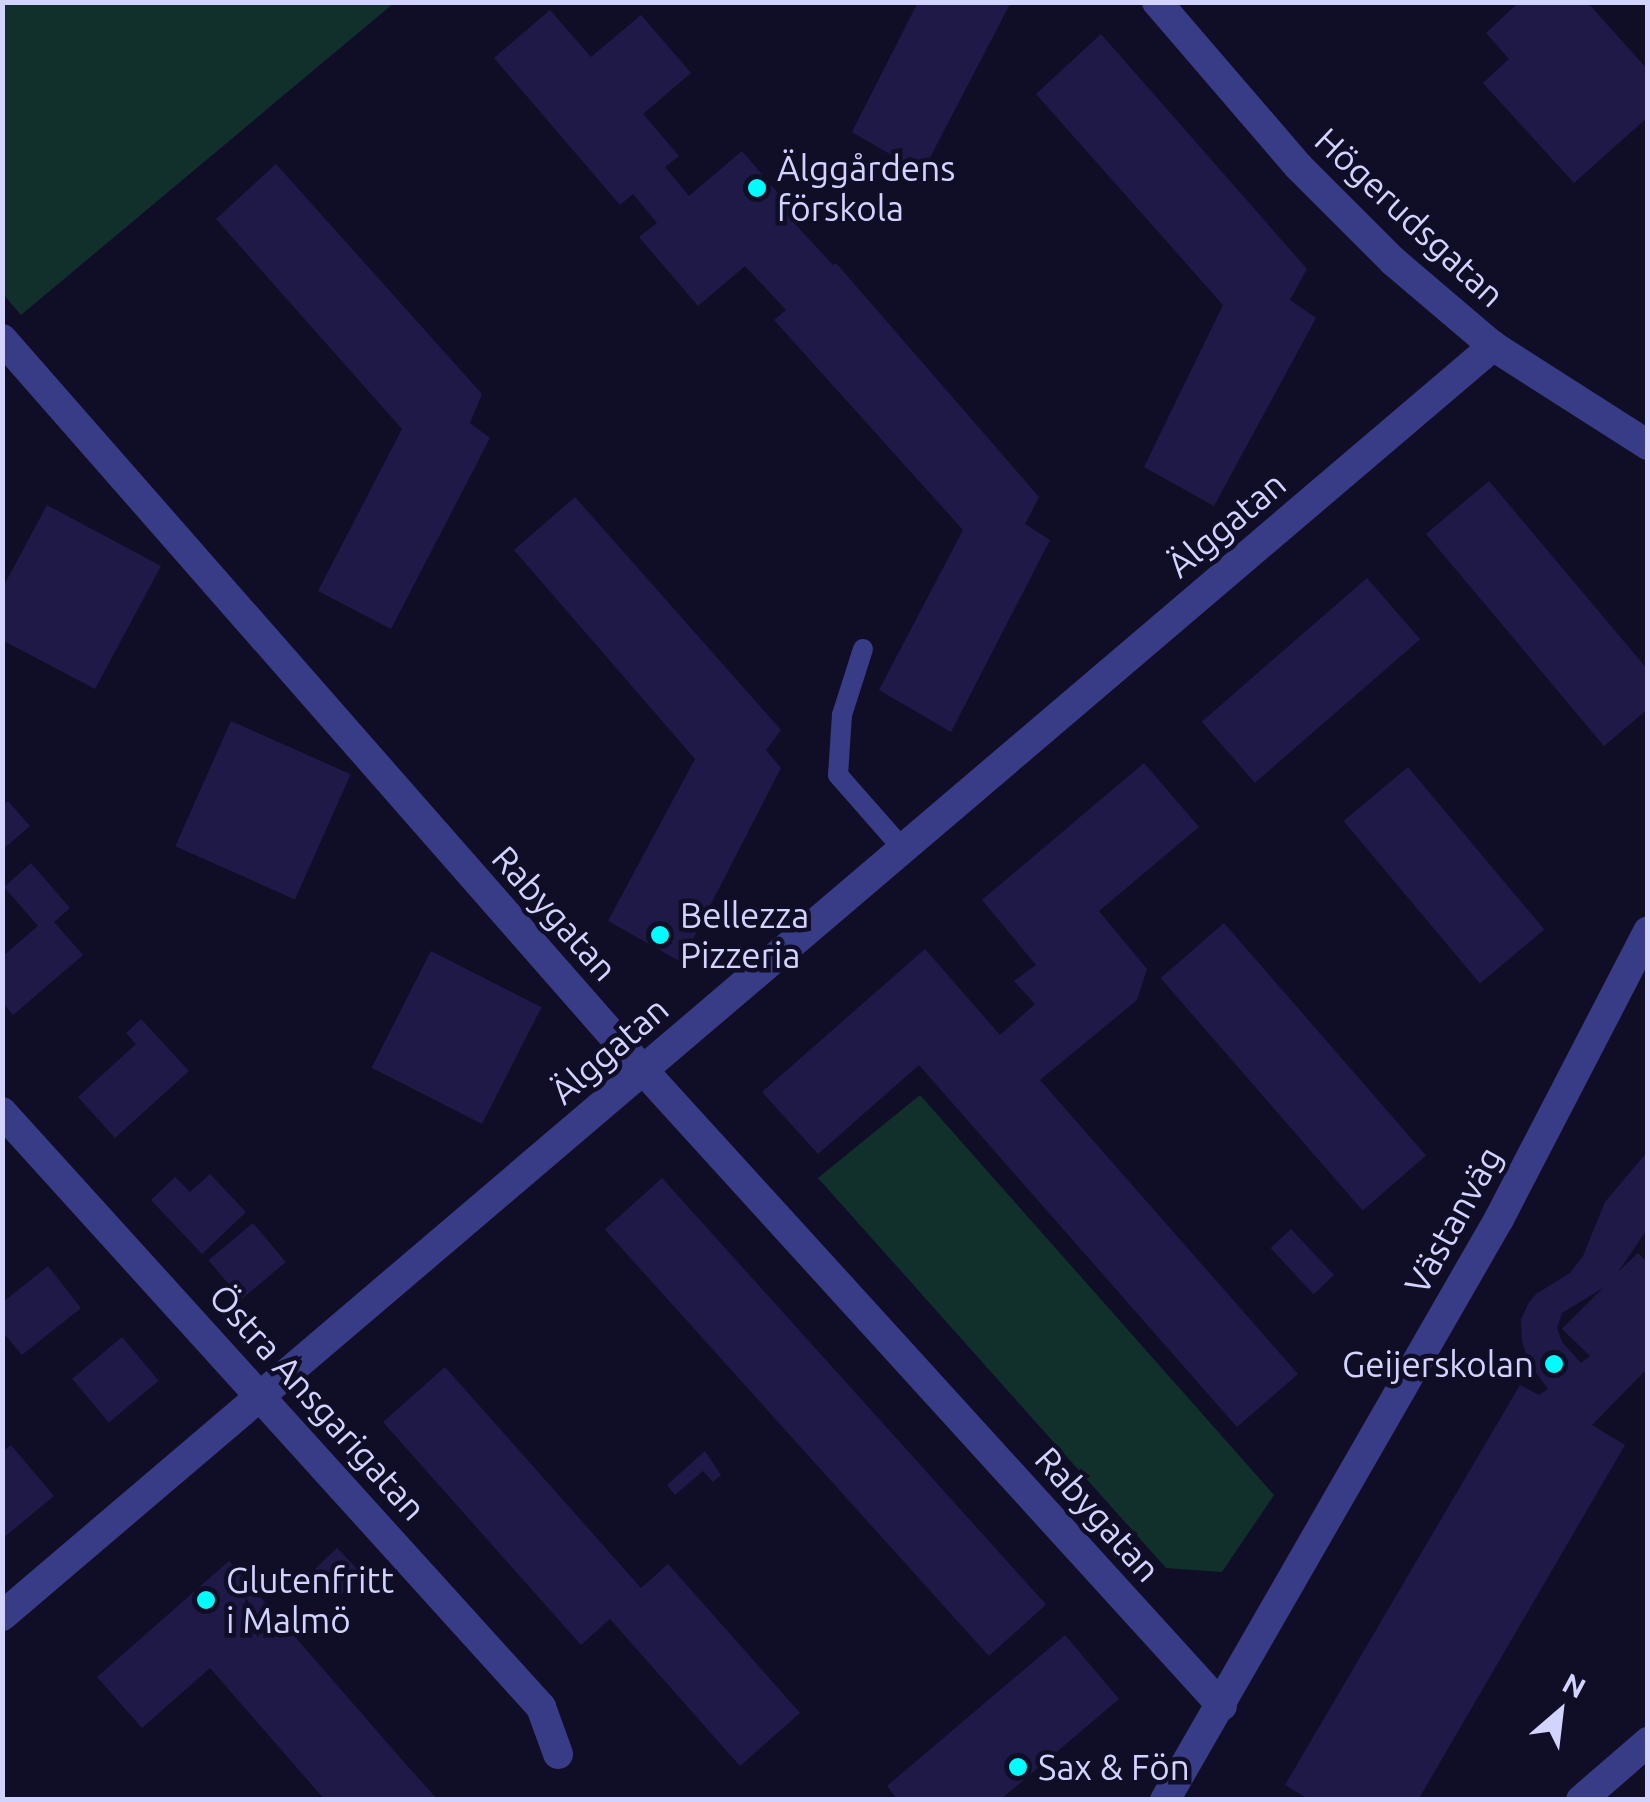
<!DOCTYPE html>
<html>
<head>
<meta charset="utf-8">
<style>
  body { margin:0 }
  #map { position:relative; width:1650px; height:1802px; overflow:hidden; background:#100e26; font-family:Ubuntu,sans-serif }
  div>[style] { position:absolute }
  .green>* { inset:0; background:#11302c }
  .building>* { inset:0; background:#1e1947; transform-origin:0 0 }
  .lane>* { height:20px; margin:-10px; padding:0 10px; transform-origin:10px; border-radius:10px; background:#383c86 }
  .street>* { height:30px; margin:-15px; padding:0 15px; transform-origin:15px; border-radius:15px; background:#383c86 }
  .dots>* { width:28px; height:28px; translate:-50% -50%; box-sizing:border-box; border:5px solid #100e26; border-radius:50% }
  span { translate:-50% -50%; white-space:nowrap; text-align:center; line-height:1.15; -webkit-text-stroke:9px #100e26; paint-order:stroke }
  .poi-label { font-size:35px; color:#d3d3ff }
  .left { translate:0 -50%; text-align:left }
  .right { translate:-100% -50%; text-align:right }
  .street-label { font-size:35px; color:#d3d3ff }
  .frame { position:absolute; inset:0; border:5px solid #d3d3ff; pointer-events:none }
  .north { position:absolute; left:1510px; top:1662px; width:100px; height:100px; -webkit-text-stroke:8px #100e26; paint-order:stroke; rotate:28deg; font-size:28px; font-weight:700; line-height:40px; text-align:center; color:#d3d3ff }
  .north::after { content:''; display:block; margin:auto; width:35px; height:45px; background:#d3d3ff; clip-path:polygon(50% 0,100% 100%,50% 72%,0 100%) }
</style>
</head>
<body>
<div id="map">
  <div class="green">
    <div style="clip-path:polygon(2px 3px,3px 2px,394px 3px,21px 315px,3px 294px)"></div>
    <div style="clip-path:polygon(920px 1095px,1274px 1495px,1222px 1572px,1166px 1568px,818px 1178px)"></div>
  </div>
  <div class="building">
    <div style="clip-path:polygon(918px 2px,1011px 2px,922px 173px,852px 132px)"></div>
    <div style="clip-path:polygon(1519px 2px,1587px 2px,1648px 70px,1648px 117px,1574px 183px,1483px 83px,1509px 59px,1486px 33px)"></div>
    <div style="clip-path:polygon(550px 10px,591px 57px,641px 15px,691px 73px,643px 114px,679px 156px,665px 167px,689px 196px,742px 151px,800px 219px,795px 224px,833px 265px,836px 263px,1039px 497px,1025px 524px,1050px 540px,951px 732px,879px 690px,963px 530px,774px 320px,786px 310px,745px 266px,698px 306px,639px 237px,657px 223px,633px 194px,620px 205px,494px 58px)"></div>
    <div style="clip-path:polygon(1101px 34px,1307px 269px,1290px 300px,1316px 318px,1214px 506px,1144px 467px,1223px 305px,1036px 94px)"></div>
    <div style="clip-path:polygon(276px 164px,482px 394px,470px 423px,490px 438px,391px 629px,318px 591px,402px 429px,216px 219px)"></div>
    <div style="clip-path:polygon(1489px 481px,1648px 670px,1648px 709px,1604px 746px,1426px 534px)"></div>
    <div style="clip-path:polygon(575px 497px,781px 730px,766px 750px,781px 768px,681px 962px,608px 921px,695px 759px,514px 550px)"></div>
    <div style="clip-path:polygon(47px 505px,161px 566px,95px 689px,2px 640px,2px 589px)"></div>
    <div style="left:1367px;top:578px;width:81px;height:219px;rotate:49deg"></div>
    <div style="left:231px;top:721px;width:131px;height:137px;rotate:24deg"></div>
    <div style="clip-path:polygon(1144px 763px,1199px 827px,1099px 911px,1147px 969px,1137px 1000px,1040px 1080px,1298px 1374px,1237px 1427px,919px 1065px,818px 1154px,762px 1092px,925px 949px,1000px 1035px,1035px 1004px,1014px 981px,1036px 965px,982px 900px)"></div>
    <div style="left:1408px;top:767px;width:212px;height:84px;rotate:50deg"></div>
    <div style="clip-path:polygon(8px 801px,30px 826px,2px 850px,2px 805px)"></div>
    <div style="clip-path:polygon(31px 863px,70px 908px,54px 922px,83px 955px,13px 1015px,2px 1002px,2px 957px,38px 926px,4px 887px)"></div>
    <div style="left:1224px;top:923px;width:308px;height:84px;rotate:49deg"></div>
    <div style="left:431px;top:951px;width:124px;height:131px;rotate:27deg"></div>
    <div style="clip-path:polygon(141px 1019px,189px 1071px,115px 1138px,78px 1097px,136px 1044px,126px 1033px)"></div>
    <div style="clip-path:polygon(evenodd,1648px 1151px,1648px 1228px,1618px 1272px,1638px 1253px,1648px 1263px,1648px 1368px,1592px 1425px,1625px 1445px,1418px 1800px,1310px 1800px,1285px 1785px,1520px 1385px,1539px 1395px,1548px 1389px,1529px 1363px,1522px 1341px,1521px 1320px,1528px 1304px,1536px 1294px,1570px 1273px,1583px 1256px,1605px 1202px,1648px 1151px,1603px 1288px,1562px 1329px,1590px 1356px,1581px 1363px,1562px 1342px,1557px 1328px,1562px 1313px,1603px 1288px)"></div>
    <div style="clip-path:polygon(210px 1174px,246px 1212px,202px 1254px,151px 1200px,175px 1177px,190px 1192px)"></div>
    <div style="left:662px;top:1178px;width:574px;height:77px;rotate:48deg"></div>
    <div style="left:253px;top:1223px;width:51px;height:58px;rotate:50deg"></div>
    <div style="left:1291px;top:1229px;width:63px;height:28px;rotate:47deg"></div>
    <div style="clip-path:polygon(48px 1266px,81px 1308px,22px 1355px,2px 1331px,2px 1303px)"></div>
    <div style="left:122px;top:1337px;width:57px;height:65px;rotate:50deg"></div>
    <div style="clip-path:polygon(445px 1367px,641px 1588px,668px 1564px,800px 1713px,740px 1766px,610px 1619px,581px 1645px,383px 1422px)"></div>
    <div style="clip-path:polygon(11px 1445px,54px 1496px,2px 1539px,2px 1452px)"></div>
    <div style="clip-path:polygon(705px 1451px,721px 1475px,713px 1482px,703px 1471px,675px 1495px,667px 1485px)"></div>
    <div style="left:337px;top:1548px;width:36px;height:30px;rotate:46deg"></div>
    <div style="clip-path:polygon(229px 1561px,403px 1761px,438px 1800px,325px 1800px,210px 1668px,142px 1728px,97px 1677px)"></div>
    <div style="clip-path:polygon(1065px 1635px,1119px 1699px,1000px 1800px,898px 1800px,887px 1786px)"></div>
  </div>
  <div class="lane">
    <div style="left:863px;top:649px;width:69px;rotate:107.7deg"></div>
    <div style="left:842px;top:715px;width:60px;rotate:93.8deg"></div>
    <div style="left:838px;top:775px;width:98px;rotate:48.7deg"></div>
  </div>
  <div class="street">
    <div style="left:1157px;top:2px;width:216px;rotate:49.3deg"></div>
    <div style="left:1298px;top:166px;width:134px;rotate:45deg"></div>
    <div style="left:1393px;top:261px;width:131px;rotate:40.4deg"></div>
    <div style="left:1493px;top:346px;width:184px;rotate:32.6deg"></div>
    <div style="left:2px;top:339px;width:972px;rotate:48.75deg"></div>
    <div style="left:643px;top:1070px;width:860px;rotate:47.69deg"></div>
    <div style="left:2px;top:1112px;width:803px;rotate:47.83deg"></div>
    <div style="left:541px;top:1707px;width:50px;rotate:70.1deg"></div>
    <div style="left:2px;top:1616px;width:1959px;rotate:-40.42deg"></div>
    <div style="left:1165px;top:1800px;width:670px;rotate:-60.11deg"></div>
    <div style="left:1499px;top:1219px;width:324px;rotate:-62.6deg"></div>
    <div style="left:1581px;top:1800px;width:89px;rotate:-40.9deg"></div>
  </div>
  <div class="dots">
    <div style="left:757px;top:188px;background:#00fdfe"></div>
    <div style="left:660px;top:935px;background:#00fdfe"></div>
    <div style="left:1554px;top:1364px;background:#00fdfe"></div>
    <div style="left:206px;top:1600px;background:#00fdfe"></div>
    <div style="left:1018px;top:1767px;background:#00fdfe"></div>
  </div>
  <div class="poi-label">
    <span class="left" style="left:777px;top:188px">Älggårdens<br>förskola</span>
    <span class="left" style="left:680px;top:935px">Bellezza<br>Pizzeria</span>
    <span class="right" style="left:1534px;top:1364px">Geijerskolan</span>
    <span class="left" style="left:226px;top:1600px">Glutenfritt<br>i Malmö</span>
    <span class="left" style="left:1038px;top:1767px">Sax &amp; Fön</span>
  </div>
  <div class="street-label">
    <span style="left:1410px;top:217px;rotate:43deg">Högerudsgatan</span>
    <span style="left:1226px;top:524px;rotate:-40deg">Älggatan</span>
    <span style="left:555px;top:913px;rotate:48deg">Rabygatan</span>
    <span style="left:609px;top:1050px;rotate:-41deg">Älggatan</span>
    <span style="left:1453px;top:1220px;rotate:-61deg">Västanväg</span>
    <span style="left:318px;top:1402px;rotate:48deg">Östra Ansgarigatan</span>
    <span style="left:1098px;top:1514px;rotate:48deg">Rabygatan</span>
  </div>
  <div class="frame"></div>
  <div class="north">N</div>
</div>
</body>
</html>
